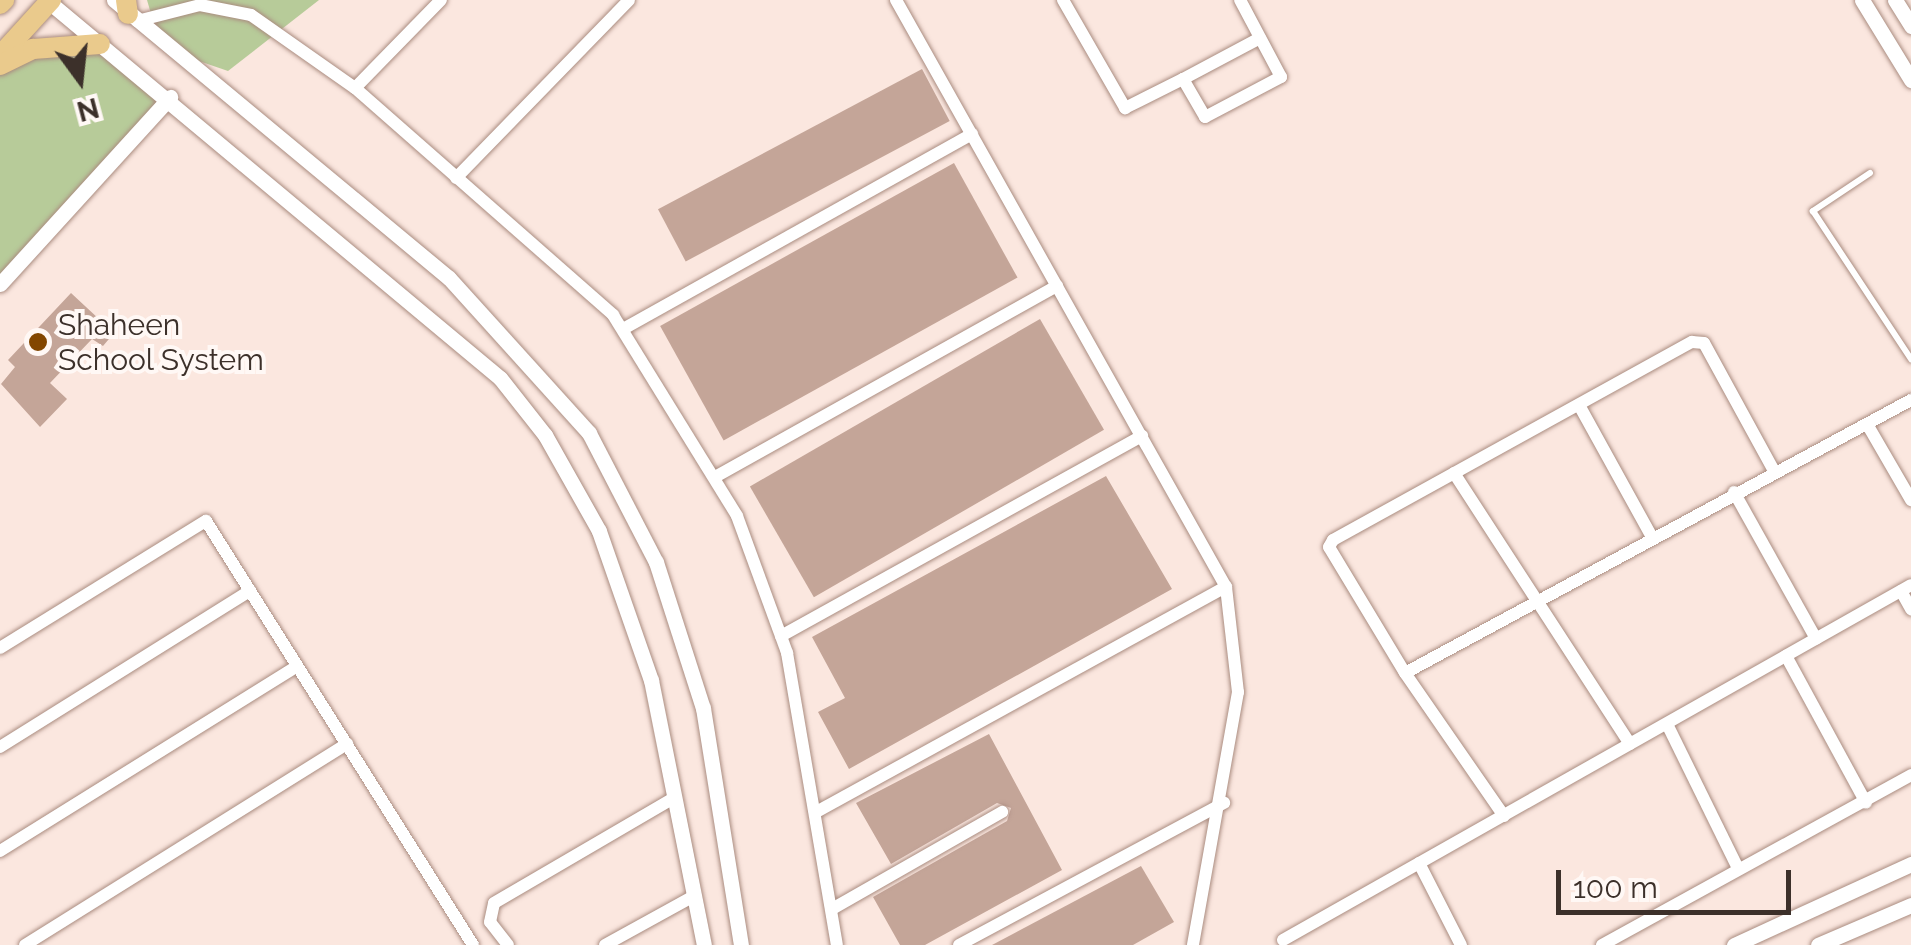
<!DOCTYPE html>
<html>
<head>
<meta charset="utf-8">
<style>
  body { margin:0 }
  #map { position:relative; width:1911px; height:945px; overflow:hidden; background:#fbe7df; font-family:Raleway,sans-serif }
  div>[style] { position:absolute }
  .green>* { inset:0; background:#b7cb99 }
  .building>* { inset:0; background:#c4a598; transform-origin:0 0 }
  .roads { filter:drop-shadow(0 0 2px #aa8c80) drop-shadow(0 0 2px #aa8c80) }
  .service>* { height:6px; margin:-3px; padding:0 3px; transform-origin:3px; border-radius:3px; background:#fff }
  .minor>* { height:12px; margin:-6px; padding:0 6px; transform-origin:6px; border-radius:6px; background:#fff }
  .tertiary>* { height:15px; margin:-7.5px; padding:0 7.5px; transform-origin:7.5px; border-radius:7.5px; background:#fff }
  .primary>* { height:20px; margin:-10px; padding:0 10px; transform-origin:10px; border-radius:10px; background:#eaca8c }
  .dots>* { width:28px; height:28px; translate:-50% -50%; box-sizing:border-box; border:5px solid #fff8f5; border-radius:50% }
  span { translate:-50% -50%; white-space:nowrap; text-align:center; line-height:1.15; -webkit-text-stroke:8px #fff8f5; paint-order:stroke }
  .poi-label { font-size:30px; color:#3c302a }
  .left { translate:0 -50%; text-align:left }
  .north { position:absolute; left:30px; top:30px; width:100px; height:100px; -webkit-text-stroke:8px #fff8f5; paint-order:stroke; rotate:165deg; font-size:28px; font-weight:700; line-height:40px; text-align:center; color:#3c302a }
  .north::after { content:''; display:block; margin:auto; width:35px; height:45px; background:#3c302a; clip-path:polygon(50% 0,100% 100%,50% 72%,0 100%) }
  .scale { position:absolute; left:1556px; top:870px; width:235px; height:45px; box-sizing:border-box; border:5px solid #3c302a; border-top:0; padding-left:12px; font-size:30px; line-height:35px; white-space:nowrap; color:#3c302a; -webkit-text-stroke:8px #fff8f5; paint-order:stroke }
</style>
</head>
<body>
<div id="map">
  <div class="green">
    <div style="clip-path:polygon(147px 0,319px 0,228px 71px,161px 48px)"></div>
    <div style="clip-path:polygon(90px 43px,170px 97px,0 282px,0 67px)"></div>
  </div>
  <div class="building">
    <div style="left:922px;top:69px;width:59px;height:299px;rotate:62deg"></div>
    <div style="left:954px;top:163px;width:131px;height:336px;rotate:61deg"></div>
    <div style="clip-path:polygon(71px 293px,114px 333px,103px 346px,92px 339px,50px 383px,67px 399px,40px 427px,1px 384px,15px 367px,8px 360px)"></div>
    <div style="left:1040px;top:319px;width:128px;height:335px;rotate:60deg"></div>
    <div style="clip-path:polygon(1106px 476px,1172px 589px,849px 769px,818px 712px,845px 698px,812px 637px)"></div>
    <div style="clip-path:polygon(989px 734px,1062px 870px,925px 945px,900px 945px,873px 897px,1007px 821px,1011px 808px,997px 803px,891px 864px,856px 803px)"></div>
    <div style="clip-path:polygon(1141px 866px,1174px 922px,1133px 945px,992px 945px)"></div>
  </div>
  <div class="roads">
    <div class="service">
      <div style="left:1870px;top:173px;width:69px;rotate:146.3deg"></div>
      <div style="left:1813px;top:211px;width:178px;rotate:56.5deg"></div>
    </div>
    <div class="minor">
      <div style="left:896px;top:0;width:673px;rotate:60.66deg"></div>
      <div style="left:1226px;top:587px;width:106px;rotate:83.5deg"></div>
      <div style="left:1238px;top:692px;width:257px;rotate:100.1deg"></div>
      <div style="left:1063px;top:0;width:125px;rotate:60.1deg"></div>
      <div style="left:1125px;top:108px;width:65px;rotate:-26.6deg"></div>
      <div style="left:1183px;top:79px;width:44px;rotate:59.9deg"></div>
      <div style="left:1205px;top:117px;width:86px;rotate:-27.8deg"></div>
      <div style="left:1281px;top:77px;width:87px;rotate:-118deg"></div>
      <div style="left:137px;top:21px;width:65px;rotate:-14.3deg"></div>
      <div style="left:200px;top:5px;width:52px;rotate:11.1deg"></div>
      <div style="left:251px;top:15px;width:127px;rotate:35.1deg"></div>
      <div style="left:355px;top:88px;width:344px;rotate:41.3deg"></div>
      <div style="left:613px;top:315px;width:236px;rotate:58.3deg"></div>
      <div style="left:737px;top:516px;width:146px;rotate:69.9deg"></div>
      <div style="left:787px;top:653px;width:296px;rotate:80.3deg"></div>
      <div style="left:1183px;top:79px;width:87px;rotate:-28deg"></div>
      <div style="left:355px;top:88px;width:123px;rotate:-45.7deg"></div>
      <div style="left:456px;top:178px;width:248px;rotate:-45.8deg"></div>
      <div style="left:623px;top:329px;width:400px;rotate:-29.2deg"></div>
      <div style="left:1579px;top:405px;width:151px;rotate:61.1deg"></div>
      <div style="left:1867px;top:424px;width:88px;rotate:59.9deg"></div>
      <div style="left:1454px;top:473px;width:323px;rotate:57deg"></div>
      <div style="left:715px;top:477px;width:392px;rotate:-29.2deg"></div>
      <div style="left:1734px;top:492px;width:168px;rotate:60.8deg"></div>
      <div style="left:1901px;top:591px;width:21px;rotate:61deg"></div>
      <div style="left:781px;top:636px;width:413px;rotate:-29deg"></div>
      <div style="left:0;top:648px;width:242px;rotate:-31.7deg"></div>
      <div style="left:206px;top:521px;width:501px;rotate:57.8deg"></div>
      <div style="left:1786px;top:656px;width:167px;rotate:61.4deg"></div>
      <div style="left:1405px;top:673px;width:575px;rotate:-28.35deg"></div>
      <div style="left:1667px;top:724px;width:161px;rotate:63.8deg"></div>
      <div style="left:0;top:747px;width:295px;rotate:-32deg"></div>
      <div style="left:816px;top:812px;width:468px;rotate:-28.8deg"></div>
      <div style="left:1504px;top:816px;width:174px;rotate:-124.7deg"></div>
      <div style="left:1405px;top:673px;width:147px;rotate:-121.1deg"></div>
      <div style="left:1329px;top:547px;width:8px;rotate:-60deg"></div>
      <div style="left:1333px;top:540px;width:410px;rotate:-28.9deg"></div>
      <div style="left:1692px;top:342px;width:12px;rotate:5deg"></div>
      <div style="left:1704px;top:343px;width:146px;rotate:61.3deg"></div>
      <div style="left:0;top:851px;width:350px;rotate:-31.9deg"></div>
      <div style="left:1419px;top:863px;width:92px;rotate:62.9deg"></div>
      <div style="left:832px;top:909px;width:196px;rotate:-29.7deg"></div>
      <div style="left:1283px;top:940px;width:721px;rotate:-29.48deg"></div>
      <div style="left:25px;top:945px;width:380px;rotate:-32deg"></div>
      <div style="left:508px;top:945px;width:29px;rotate:-128deg"></div>
      <div style="left:490px;top:922px;width:19px;rotate:-78deg"></div>
      <div style="left:494px;top:903px;width:208px;rotate:-30.3deg"></div>
      <div style="left:605px;top:945px;width:102px;rotate:-28.8deg"></div>
      <div style="left:959px;top:945px;width:301px;rotate:-28.2deg"></div>
      <div style="left:1602px;top:945px;width:353px;rotate:-28.8deg"></div>
    </div>
    <div class="tertiary">
      <div style="left:114px;top:0;width:435px;rotate:39.7deg"></div>
      <div style="left:449px;top:278px;width:209px;rotate:47.9deg"></div>
      <div style="left:589px;top:433px;width:145px;rotate:62.6deg"></div>
      <div style="left:656px;top:562px;width:153px;rotate:72.2deg"></div>
      <div style="left:703px;top:708px;width:240px;rotate:80.9deg"></div>
      <div style="left:1862px;top:0;width:94px;rotate:58.5deg"></div>
      <div style="left:1895px;top:0;width:31px;rotate:58deg"></div>
      <div style="left:49px;top:2px;width:587px;rotate:39.82deg"></div>
      <div style="left:500px;top:378px;width:73px;rotate:51.7deg"></div>
      <div style="left:545px;top:435px;width:110px;rotate:60.6deg"></div>
      <div style="left:599px;top:531px;width:158px;rotate:70.8deg"></div>
      <div style="left:651px;top:680px;width:270px;rotate:78.7deg"></div>
      <div style="left:0;top:284px;width:253px;rotate:-47.7deg"></div>
      <div style="left:1734px;top:945px;width:195px;rotate:-24.6deg"></div>
      <div style="left:1818px;top:945px;width:101px;rotate:-23.3deg"></div>
    </div>
    <div class="primary">
      <div style="left:126px;top:0;width:14px;rotate:82deg"></div>
      <div style="left:0;top:4px;width:6px;rotate:-45deg"></div>
      <div style="left:0;top:56px;width:76px;rotate:-47.7deg"></div>
      <div style="left:0;top:65px;width:37px;rotate:-26deg"></div>
      <div style="left:33px;top:49px;width:67px;rotate:-4.3deg"></div>
    </div>
  </div>
  <div class="dots">
    <div style="left:38px;top:342px;background:#824600"></div>
  </div>
  <div class="poi-label">
    <span class="left" style="left:58px;top:342px">Shaheen<br>School System</span>
  </div>
  <div class="north">N</div>
  <div class="scale">100 m</div>
</div>
</body>
</html>
